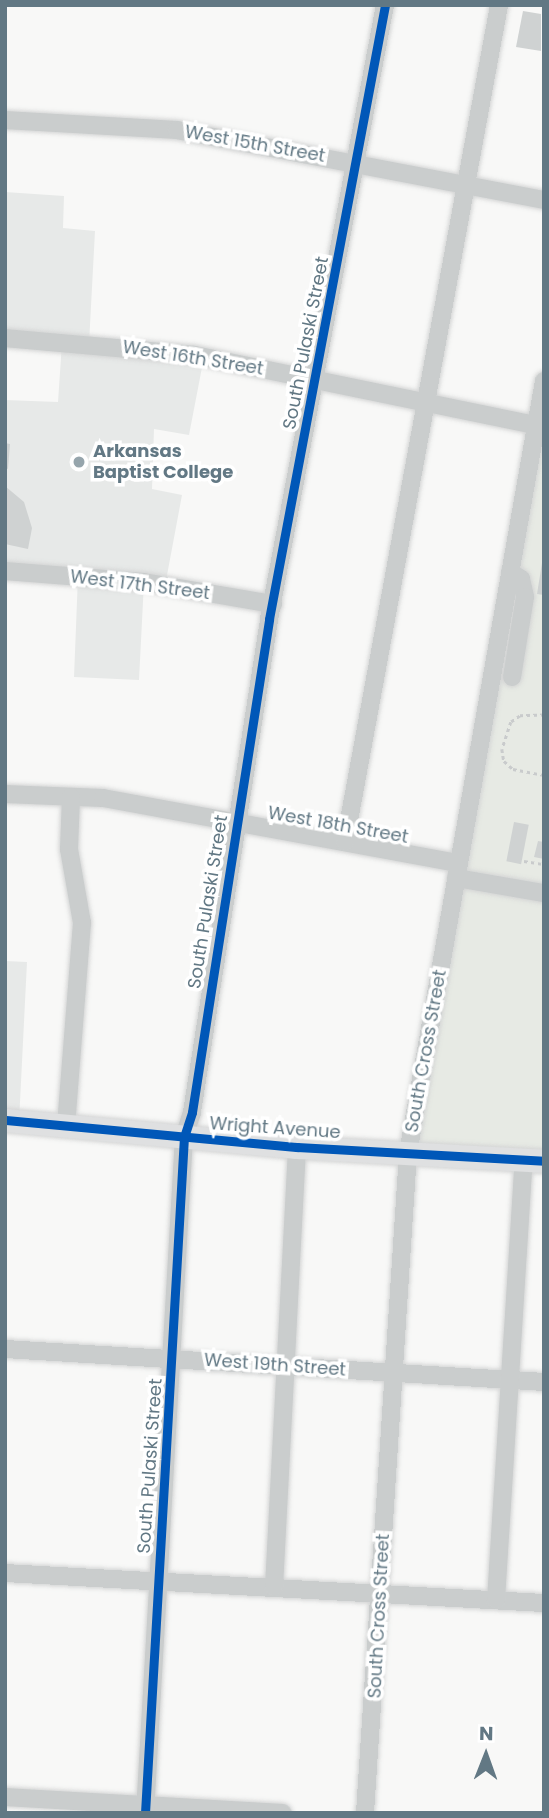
<!DOCTYPE html>
<html>
<head>
<meta charset="utf-8">
<style>
  body { margin:0 }
  #map { position:relative; width:549px; height:1818px; overflow:hidden; background:#f8f8f7; font-family:Poppins,sans-serif }
  div>[style] { position:absolute }
  .built>* { inset:0; background:#e7e9e8 }
  .green>* { inset:0; background:#e7eae4 }
  .building>* { inset:0; background:#cfd2d2; transform-origin:0 0 }
  .path>* { height:2.5px; margin-top:-1.25px; transform-origin:0; background:repeating-linear-gradient(90deg,#c9cbcc 0 3.5px,transparent 0 7px) }
  .roads { filter:drop-shadow(0 0 2px #d4d5d5) drop-shadow(0 0 2px #d4d5d5) }
  .minor>* { height:18px; margin:-9px; padding:0 9px; transform-origin:9px; border-radius:9px; background:#cacdcd }
  .major>* { height:23px; margin:-11.5px; padding:0 11.5px; transform-origin:11.5px; border-radius:11.5px; background:#dfe0e1 }
  .cycleway>* { height:9px; margin:-4.5px; padding:0 4.5px; transform-origin:4.5px; border-radius:4.5px; background:#0057b8 }
  .dots>* { width:19px; height:19px; translate:-50% -50%; box-sizing:border-box; border:4px solid #fff; border-radius:50% }
  span { translate:-50% -50%; white-space:nowrap; text-align:center; line-height:1.15; -webkit-text-stroke:7px #fff; paint-order:stroke }
  .street-label { font-size:18px; color:#627884 }
  .poi-label { font-size:18px; color:#627884; font-weight:700 }
  .left { translate:0 -50%; text-align:left }
  .frame { position:absolute; inset:0; border:7px solid #627884; pointer-events:none }
  .north { position:absolute; left:451px; top:1720px; width:70px; height:70px; -webkit-text-stroke:5px #fff; paint-order:stroke; rotate:1deg; font-size:19px; font-weight:700; line-height:28px; text-align:center; color:#627884 }
  .north::after { content:''; display:block; margin:auto; width:24px; height:32px; background:#627884; clip-path:polygon(50% 0,100% 100%,50% 72%,0 100%) }
</style>
</head>
<body>
<div id="map">
  <div class="built">
    <div style="clip-path:polygon(5px 192px,64px 196px,63px 228px,95px 231px,89px 344px,204px 357px,189px 435px,154px 429px,152px 489px,182px 495px,165px 586px,144px 582px,139px 680px,74px 677px,78px 576px,5px 571px,5px 400px,58px 402px,62px 343px,5px 338px)"></div>
    <div style="clip-path:polygon(5px 961px,27px 962px,19px 1122px,5px 1120px)"></div>
  </div>
  <div class="green">
    <div style="clip-path:polygon(544px 427px,544px 1161px,408px 1153px)"></div>
  </div>
  <div class="building">
    <div style="clip-path:polygon(523px 11px,541px 14px,541px 51px,516px 47px)"></div>
    <div style="clip-path:polygon(5px 443px,10px 444px,8px 469px,5px 468px)"></div>
    <div style="clip-path:polygon(5px 486px,24px 502px,32px 528px,28px 549px,5px 544px)"></div>
    <div style="clip-path:polygon(542px 563px,544px 563px,544px 595px,537px 594px)"></div>
    <div style="left:514px;top:822px;width:15px;height:40px;rotate:11deg"></div>
    <div style="clip-path:polygon(538px 841px,544px 842px,544px 859px,534px 857px)"></div>
  </div>
  <div class="path">
    <div style="left:544px;top:715px;width:24px;rotate:178deg"></div>
    <div style="left:520px;top:716px;width:11px;rotate:146deg"></div>
    <div style="left:511px;top:722px;width:28px;rotate:108deg"></div>
    <div style="left:502px;top:749px;width:12px;rotate:81deg"></div>
    <div style="left:504px;top:761px;width:12px;rotate:42deg"></div>
    <div style="left:513px;top:769px;width:32px;rotate:11deg"></div>
    <div style="left:524px;top:861px;width:20px;rotate:9deg"></div>
  </div>
  <div class="roads">
    <div class="minor">
      <div style="left:5px;top:120px;width:172px;rotate:3.3deg"></div>
      <div style="left:177px;top:130px;width:374px;rotate:10.8deg"></div>
      <div style="left:5px;top:338px;width:190px;rotate:5.1deg"></div>
      <div style="left:194px;top:355px;width:357px;rotate:11.6deg"></div>
      <div style="left:5px;top:571px;width:139px;rotate:4.5deg"></div>
      <div style="left:144px;top:582px;width:131px;rotate:9.7deg"></div>
      <div style="left:510px;top:572px;width:13px;rotate:32deg"></div>
      <div style="left:521px;top:579px;width:18px;rotate:77deg"></div>
      <div style="left:525px;top:597px;width:81px;rotate:99.2deg"></div>
      <div style="left:5px;top:794px;width:98px;rotate:2.3deg"></div>
      <div style="left:103px;top:798px;width:361px;rotate:10.4deg"></div>
      <div style="left:345px;top:842px;width:851px;rotate:-79.57deg"></div>
      <div style="left:456px;top:878px;width:89px;rotate:9.7deg"></div>
      <div style="left:66px;top:1126px;width:204px;rotate:-85.5deg"></div>
      <div style="left:82px;top:923px;width:75px;rotate:-100deg"></div>
      <div style="left:69px;top:849px;width:52px;rotate:-87.8deg"></div>
      <div style="left:5px;top:1349px;width:540px;rotate:3.5deg"></div>
      <div style="left:5px;top:1573px;width:540px;rotate:3.19deg"></div>
      <div style="left:274px;top:1587px;width:441px;rotate:-87deg"></div>
      <div style="left:496px;top:1600px;width:441px;rotate:-86.4deg"></div>
      <div style="left:5px;top:1797px;width:278px;rotate:3.3deg"></div>
      <div style="left:145px;top:1813px;width:677px;rotate:-86.7deg"></div>
      <div style="left:184px;top:1137px;width:26px;rotate:-72deg"></div>
      <div style="left:192px;top:1112px;width:499px;rotate:-81.1deg"></div>
      <div style="left:269px;top:619px;width:625px;rotate:-79.3deg"></div>
      <div style="left:365px;top:1813px;width:661px;rotate:-86.27deg"></div>
      <div style="left:408px;top:1153px;width:784px;rotate:-80.01deg"></div>
    </div>
    <div class="major">
      <div style="left:5px;top:1120px;width:293px;rotate:5.3deg"></div>
      <div style="left:297px;top:1147px;width:247px;rotate:3.2deg"></div>
    </div>
  </div>
  <div class="cycleway">
    <div style="left:5px;top:1120px;width:293px;rotate:5.3deg"></div>
    <div style="left:297px;top:1147px;width:247px;rotate:3.2deg"></div>
    <div style="left:145px;top:1813px;width:677px;rotate:-86.7deg"></div>
    <div style="left:184px;top:1137px;width:26px;rotate:-72deg"></div>
    <div style="left:192px;top:1112px;width:499px;rotate:-81.1deg"></div>
    <div style="left:269px;top:619px;width:625px;rotate:-79.3deg"></div>
  </div>
  <div class="dots">
    <div style="left:79px;top:462px;background:#96a5ac"></div>
  </div>
  <div class="street-label">
    <span style="left:255px;top:144px;rotate:10deg">West 15th Street</span>
    <span style="left:306px;top:343px;rotate:-79deg">South Pulaski Street</span>
    <span style="left:193px;top:358px;rotate:9deg">West 16th Street</span>
    <span style="left:140px;top:585px;rotate:7deg">West 17th Street</span>
    <span style="left:338px;top:825px;rotate:10deg">West 18th Street</span>
    <span style="left:208px;top:902px;rotate:-81deg">South Pulaski Street</span>
    <span style="left:426px;top:1051px;rotate:-80deg">South Cross Street</span>
    <span style="left:275px;top:1128px;rotate:4deg">Wright Avenue</span>
    <span style="left:275px;top:1365px;rotate:4deg">West 19th Street</span>
    <span style="left:150px;top:1466px;rotate:-86deg">South Pulaski Street</span>
    <span style="left:379px;top:1616px;rotate:-87deg">South Cross Street</span>
  </div>
  <div class="poi-label">
    <span class="left" style="left:93px;top:462px">Arkansas<br>Baptist College</span>
  </div>
  <div class="frame"></div>
  <div class="north">N</div>
</div>
</body>
</html>
